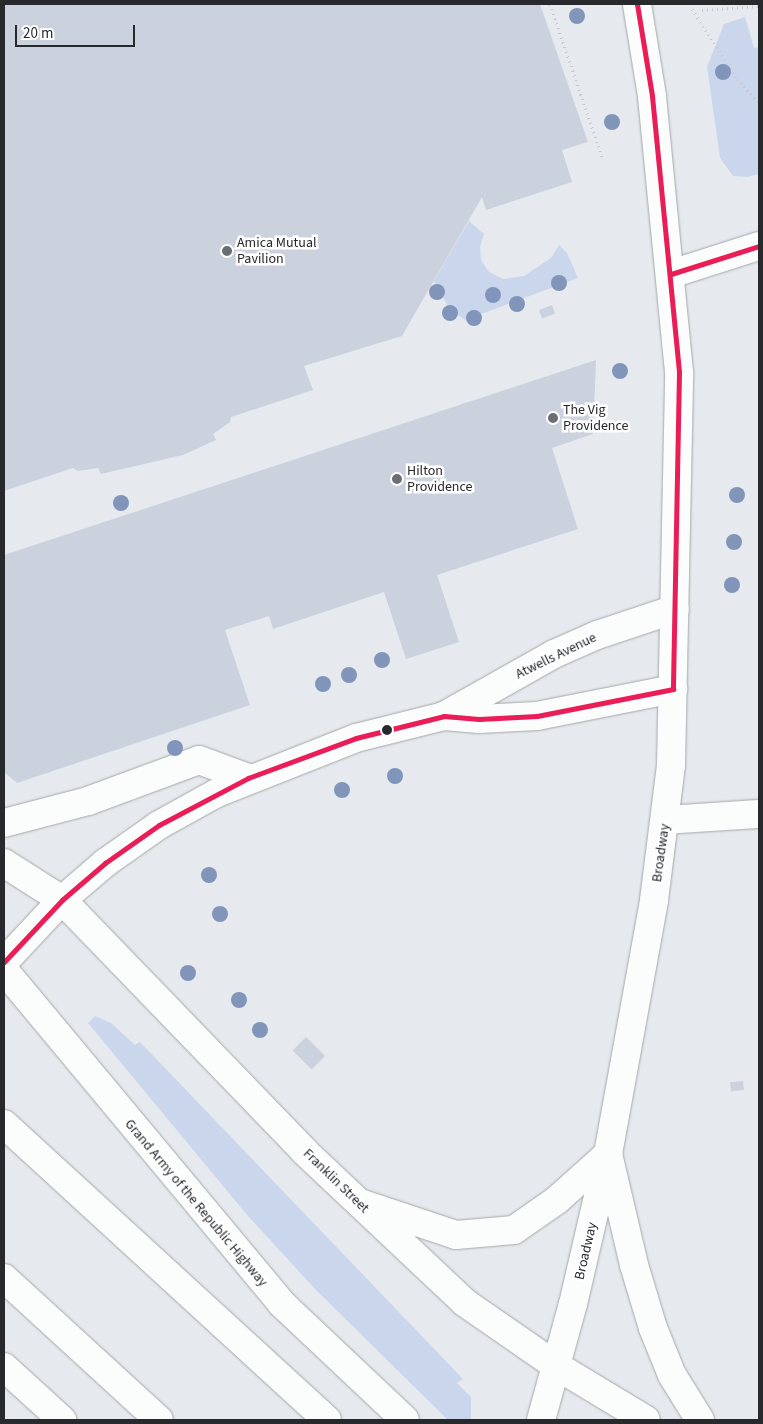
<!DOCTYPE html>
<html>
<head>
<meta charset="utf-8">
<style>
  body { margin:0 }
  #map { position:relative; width:763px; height:1424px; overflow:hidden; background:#e6eaee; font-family:"Source Sans 3",sans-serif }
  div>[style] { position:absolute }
  .green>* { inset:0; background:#cad6eb }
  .building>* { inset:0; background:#cbd2de; transform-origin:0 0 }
  .path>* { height:3px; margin-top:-1.5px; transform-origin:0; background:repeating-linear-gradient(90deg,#c7c8ca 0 1px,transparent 0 5px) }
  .roads { filter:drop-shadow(0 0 1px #a4a7aa) drop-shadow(0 0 1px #a4a7aa) }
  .minor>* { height:28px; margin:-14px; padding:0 14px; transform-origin:14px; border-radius:14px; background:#fbfcfc }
  .secondary>* { height:28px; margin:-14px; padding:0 14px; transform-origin:14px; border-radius:14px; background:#fbfcfc }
  .primary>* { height:28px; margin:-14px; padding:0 14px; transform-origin:14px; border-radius:14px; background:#fbfcfc }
  .motorway>* { height:28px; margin:-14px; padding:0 14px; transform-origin:14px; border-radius:14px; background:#fbfcfc }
  .bus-1>* { height:5px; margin:-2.5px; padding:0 2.5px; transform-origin:2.5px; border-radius:2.5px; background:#ea1d57 }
  .trees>* { width:16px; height:16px; margin:-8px; border-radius:50%; background:#8195ba }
  .dots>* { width:14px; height:14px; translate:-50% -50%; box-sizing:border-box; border:2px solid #fff; border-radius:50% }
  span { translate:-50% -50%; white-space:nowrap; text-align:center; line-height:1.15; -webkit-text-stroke:5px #fff; paint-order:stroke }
  .poi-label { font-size:14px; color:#27292d }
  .left { translate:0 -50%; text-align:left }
  .street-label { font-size:14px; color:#27292d }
  .frame { position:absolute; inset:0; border:5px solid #27292d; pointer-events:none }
  .scale { position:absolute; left:15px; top:25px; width:120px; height:22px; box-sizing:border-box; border:2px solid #27292d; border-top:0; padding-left:6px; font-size:15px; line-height:18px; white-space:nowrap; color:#27292d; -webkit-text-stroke:4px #fff; paint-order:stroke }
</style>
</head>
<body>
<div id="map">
  <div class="green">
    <div style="clip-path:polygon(745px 17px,754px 48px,759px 47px,759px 174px,747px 177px,733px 176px,720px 158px,707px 67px,724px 24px)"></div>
    <div style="clip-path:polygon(469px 221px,484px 234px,480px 247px,481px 260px,489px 272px,503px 279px,524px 276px,551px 258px,559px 245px,567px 253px,578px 278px,465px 320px,449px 308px,434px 281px)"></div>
    <div style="clip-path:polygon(95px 1016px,111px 1023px,135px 1045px,140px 1042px,463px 1379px,457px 1383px,471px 1397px,471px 1420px,448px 1420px,316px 1290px,248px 1216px,88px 1023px)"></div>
  </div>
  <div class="building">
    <div style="clip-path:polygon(4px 4px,540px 4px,588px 142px,562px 150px,572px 182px,486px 210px,482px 197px,402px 336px,304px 366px,313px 390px,231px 417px,230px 422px,213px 434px,216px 440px,183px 455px,101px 474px,98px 468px,78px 471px,73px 468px,4px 491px)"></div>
    <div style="left:552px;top:305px;width:9px;height:14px;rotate:69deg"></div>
    <div style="clip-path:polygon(596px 360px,593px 434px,552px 448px,578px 529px,437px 575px,459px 642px,406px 659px,384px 592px,273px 629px,269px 616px,225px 630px,250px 705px,17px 783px,4px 772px,4px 555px)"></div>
    <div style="left:306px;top:1037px;width:27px;height:19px;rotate:45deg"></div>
    <div style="left:743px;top:1081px;width:9px;height:13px;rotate:84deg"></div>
  </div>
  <div class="path">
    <div style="left:550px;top:4px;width:162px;rotate:71.2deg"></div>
    <div style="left:692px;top:9px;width:83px;rotate:57.3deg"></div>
    <div style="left:737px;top:79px;width:33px;rotate:47deg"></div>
    <div style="left:702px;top:10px;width:57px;rotate:-4deg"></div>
  </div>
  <div class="roads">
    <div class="minor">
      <div style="left:666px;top:820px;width:93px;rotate:-3.7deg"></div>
    </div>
    <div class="secondary">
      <div style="left:444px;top:716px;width:35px;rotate:5deg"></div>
      <div style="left:479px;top:719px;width:58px;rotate:-3deg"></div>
      <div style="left:537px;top:716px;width:139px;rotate:-11.2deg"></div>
      <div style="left:4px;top:962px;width:85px;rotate:-46.9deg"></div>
      <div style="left:62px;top:900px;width:57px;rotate:-40.7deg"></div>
      <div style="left:105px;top:863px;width:66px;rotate:-35.1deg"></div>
      <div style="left:159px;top:825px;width:66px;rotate:-28.9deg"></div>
      <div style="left:217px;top:793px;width:149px;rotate:-21.6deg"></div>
      <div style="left:356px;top:738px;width:91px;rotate:-14deg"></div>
      <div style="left:444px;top:716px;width:126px;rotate:-29.4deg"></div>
      <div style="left:554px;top:654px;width:47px;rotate:-23.8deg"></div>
      <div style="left:597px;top:635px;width:82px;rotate:-18.4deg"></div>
    </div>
    <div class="primary">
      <div style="left:671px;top:274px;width:92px;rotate:-17.7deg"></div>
      <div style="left:62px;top:900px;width:349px;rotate:46deg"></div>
      <div style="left:304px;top:1151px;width:220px;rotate:43.3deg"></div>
      <div style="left:464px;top:1302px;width:111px;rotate:34.7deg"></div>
      <div style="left:555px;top:1365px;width:106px;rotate:31.1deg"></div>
      <div style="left:363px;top:1204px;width:98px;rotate:18.4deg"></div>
      <div style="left:456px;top:1235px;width:58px;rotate:-4.9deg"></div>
      <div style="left:514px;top:1230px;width:52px;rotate:-34.9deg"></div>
      <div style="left:557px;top:1200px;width:69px;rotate:-42deg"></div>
      <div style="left:608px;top:1154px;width:114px;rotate:76.8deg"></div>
      <div style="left:634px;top:1265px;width:66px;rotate:73.2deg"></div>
      <div style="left:653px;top:1328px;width:51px;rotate:68deg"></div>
      <div style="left:672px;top:1375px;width:53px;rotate:58.1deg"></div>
      <div style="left:541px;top:1420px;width:120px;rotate:-74.6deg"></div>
      <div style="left:573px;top:1304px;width:154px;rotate:-76.9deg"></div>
      <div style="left:608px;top:1154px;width:258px;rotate:-79.7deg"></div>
      <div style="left:654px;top:900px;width:136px;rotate:-82.8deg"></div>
      <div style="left:671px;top:765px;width:393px;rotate:-88.8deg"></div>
      <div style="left:679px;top:372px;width:277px;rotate:-95.6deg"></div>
      <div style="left:652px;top:96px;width:93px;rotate:-99.3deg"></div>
    </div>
    <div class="motorway">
      <div style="left:4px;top:823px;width:87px;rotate:-14.7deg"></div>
      <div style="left:88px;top:801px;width:118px;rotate:-20.3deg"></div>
      <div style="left:199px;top:760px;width:52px;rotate:20.2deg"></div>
      <div style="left:4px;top:863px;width:69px;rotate:32.5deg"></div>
      <div style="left:4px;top:970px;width:433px;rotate:50.2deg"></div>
      <div style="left:281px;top:1303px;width:170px;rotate:43.3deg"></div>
      <div style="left:4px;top:1124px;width:438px;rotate:42.5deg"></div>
      <div style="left:4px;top:1278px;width:210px;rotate:42.5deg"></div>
      <div style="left:4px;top:1367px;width:79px;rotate:42.4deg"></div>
    </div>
  </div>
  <div class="bus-1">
    <div style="left:637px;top:4px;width:93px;rotate:80.7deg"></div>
    <div style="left:652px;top:96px;width:277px;rotate:84.4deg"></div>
    <div style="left:679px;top:372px;width:317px;rotate:91.1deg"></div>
    <div style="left:671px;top:274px;width:92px;rotate:-17.7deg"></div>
    <div style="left:4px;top:962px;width:85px;rotate:-46.9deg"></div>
    <div style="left:62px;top:900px;width:57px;rotate:-40.7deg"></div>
    <div style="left:105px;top:863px;width:66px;rotate:-35.1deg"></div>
    <div style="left:159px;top:825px;width:101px;rotate:-27.8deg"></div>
    <div style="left:248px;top:778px;width:115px;rotate:-20.3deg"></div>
    <div style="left:356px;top:738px;width:91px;rotate:-14deg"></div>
    <div style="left:444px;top:716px;width:35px;rotate:5deg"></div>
    <div style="left:479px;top:719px;width:58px;rotate:-3deg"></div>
    <div style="left:537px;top:716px;width:139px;rotate:-11.2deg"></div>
  </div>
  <div class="trees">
    <div style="left:577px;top:16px"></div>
    <div style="left:723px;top:72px"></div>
    <div style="left:612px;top:122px"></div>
    <div style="left:559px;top:283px"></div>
    <div style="left:437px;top:292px"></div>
    <div style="left:493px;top:295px"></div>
    <div style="left:517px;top:304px"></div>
    <div style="left:450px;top:313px"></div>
    <div style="left:474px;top:318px"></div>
    <div style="left:620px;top:371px"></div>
    <div style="left:737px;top:495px"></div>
    <div style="left:121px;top:503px"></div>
    <div style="left:734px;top:542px"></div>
    <div style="left:732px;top:585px"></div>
    <div style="left:382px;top:660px"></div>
    <div style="left:349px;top:675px"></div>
    <div style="left:323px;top:684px"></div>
    <div style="left:175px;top:748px"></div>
    <div style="left:395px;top:776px"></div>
    <div style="left:342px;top:790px"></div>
    <div style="left:209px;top:875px"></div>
    <div style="left:220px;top:914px"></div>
    <div style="left:188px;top:973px"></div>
    <div style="left:239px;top:1000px"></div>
    <div style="left:260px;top:1030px"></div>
  </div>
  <div class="dots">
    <div style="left:227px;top:251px;background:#6a6d71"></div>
    <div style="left:553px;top:418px;background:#6a6d71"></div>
    <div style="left:397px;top:479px;background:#6a6d71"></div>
    <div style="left:387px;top:730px;background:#27292d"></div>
  </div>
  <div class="poi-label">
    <span class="left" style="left:237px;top:251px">Amica Mutual<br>Pavilion</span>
    <span class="left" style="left:563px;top:418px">The Vig<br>Providence</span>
    <span class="left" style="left:407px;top:479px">Hilton<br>Providence</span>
  </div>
  <div class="street-label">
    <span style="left:556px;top:656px;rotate:-26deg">Atwells Avenue</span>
    <span style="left:661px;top:853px;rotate:-82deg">Broadway</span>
    <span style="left:336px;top:1181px;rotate:44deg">Franklin Street</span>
    <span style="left:196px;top:1203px;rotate:50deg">Grand Army of the Republic Highway</span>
    <span style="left:586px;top:1251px;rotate:-77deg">Broadway</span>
  </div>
  <div class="frame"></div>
  <div class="scale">20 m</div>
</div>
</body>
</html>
